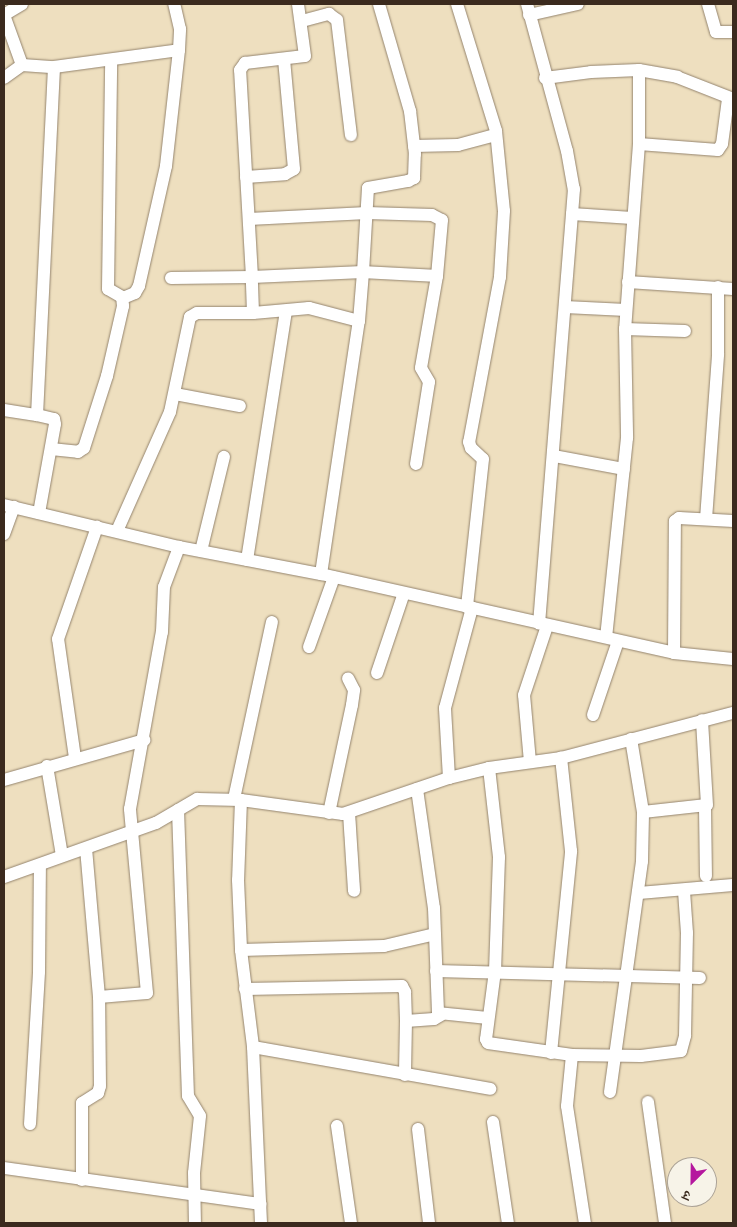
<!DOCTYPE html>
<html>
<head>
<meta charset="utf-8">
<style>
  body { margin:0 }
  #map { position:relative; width:737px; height:1227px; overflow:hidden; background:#eedfbf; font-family:"Libre Bodoni","Noto Serif Devanagari",serif }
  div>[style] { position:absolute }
  .roads { filter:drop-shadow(0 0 1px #94846e) drop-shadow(0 0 1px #94846e) }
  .street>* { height:12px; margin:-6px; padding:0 6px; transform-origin:6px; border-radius:6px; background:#fff }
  span { translate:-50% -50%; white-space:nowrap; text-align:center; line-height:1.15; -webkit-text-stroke:4.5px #f7f3e8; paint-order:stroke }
  .frame { position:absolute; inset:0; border:5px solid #3b2a1e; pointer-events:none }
  .north { position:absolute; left:667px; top:1157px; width:50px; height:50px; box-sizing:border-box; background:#f7f3e8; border:1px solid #aca397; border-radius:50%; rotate:203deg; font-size:14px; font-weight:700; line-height:20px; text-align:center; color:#3b2a1e }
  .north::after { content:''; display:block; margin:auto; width:18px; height:22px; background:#b5179e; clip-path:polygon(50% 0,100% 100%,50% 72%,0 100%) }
</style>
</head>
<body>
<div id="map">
  <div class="roads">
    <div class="street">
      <div style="left:22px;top:4px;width:21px;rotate:149deg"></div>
      <div style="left:4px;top:15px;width:53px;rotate:70.2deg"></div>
      <div style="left:457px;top:4px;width:133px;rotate:72.9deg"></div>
      <div style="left:496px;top:131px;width:80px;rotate:84.3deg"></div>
      <div style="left:504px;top:211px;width:66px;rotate:93.5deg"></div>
      <div style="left:500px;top:277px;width:168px;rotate:100.6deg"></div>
      <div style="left:469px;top:442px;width:6px;rotate:72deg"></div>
      <div style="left:471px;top:448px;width:16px;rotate:43deg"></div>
      <div style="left:483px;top:459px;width:149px;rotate:96.2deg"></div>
      <div style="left:527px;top:4px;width:152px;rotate:74.8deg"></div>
      <div style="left:567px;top:151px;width:39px;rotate:80deg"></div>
      <div style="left:574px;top:189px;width:436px;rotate:94.6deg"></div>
      <div style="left:708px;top:4px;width:29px;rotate:74deg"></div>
      <div style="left:716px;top:32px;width:17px"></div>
      <div style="left:529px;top:15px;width:50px;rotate:-12.7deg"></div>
      <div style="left:302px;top:21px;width:28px;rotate:-15deg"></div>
      <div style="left:329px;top:14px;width:10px;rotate:37deg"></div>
      <div style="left:337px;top:20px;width:116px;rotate:83.1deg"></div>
      <div style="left:639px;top:70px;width:39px;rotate:10deg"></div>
      <div style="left:677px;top:77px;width:60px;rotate:21.4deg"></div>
      <div style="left:4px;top:78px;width:22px;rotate:-36deg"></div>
      <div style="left:22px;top:65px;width:32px;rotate:4deg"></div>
      <div style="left:54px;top:67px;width:126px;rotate:-7.7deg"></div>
      <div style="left:179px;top:50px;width:21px;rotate:-87deg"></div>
      <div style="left:180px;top:29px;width:26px;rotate:-103deg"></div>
      <div style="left:545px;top:78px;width:46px;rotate:-7.4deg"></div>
      <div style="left:591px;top:72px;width:48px;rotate:-2.4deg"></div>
      <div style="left:639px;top:70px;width:74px;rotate:90deg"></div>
      <div style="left:639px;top:144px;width:186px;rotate:94.3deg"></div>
      <div style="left:625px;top:329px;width:109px;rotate:88.9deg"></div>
      <div style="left:627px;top:438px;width:200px;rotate:96deg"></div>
      <div style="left:639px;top:144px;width:79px;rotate:4.3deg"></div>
      <div style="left:718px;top:150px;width:7px;rotate:-56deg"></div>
      <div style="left:722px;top:144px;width:45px;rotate:-82.4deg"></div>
      <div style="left:414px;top:146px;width:44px;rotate:-1.3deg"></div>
      <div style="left:458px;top:145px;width:39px;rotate:-15deg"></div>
      <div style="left:246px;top:177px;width:39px;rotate:-4deg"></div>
      <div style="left:285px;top:174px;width:10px;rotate:-29deg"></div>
      <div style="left:294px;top:169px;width:109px;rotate:-95.2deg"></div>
      <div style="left:572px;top:214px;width:60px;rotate:3.8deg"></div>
      <div style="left:249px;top:219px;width:118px;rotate:-2.9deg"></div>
      <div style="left:367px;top:213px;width:65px;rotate:1.8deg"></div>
      <div style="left:432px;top:215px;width:11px;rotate:27deg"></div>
      <div style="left:442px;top:220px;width:56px;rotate:95.1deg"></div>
      <div style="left:437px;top:276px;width:93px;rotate:99.9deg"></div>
      <div style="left:421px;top:368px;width:16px;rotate:60deg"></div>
      <div style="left:429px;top:382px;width:83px;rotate:99deg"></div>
      <div style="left:171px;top:278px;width:81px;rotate:-0.7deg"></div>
      <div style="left:252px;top:277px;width:207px;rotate:-93.3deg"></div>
      <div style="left:240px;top:70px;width:9px;rotate:-54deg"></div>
      <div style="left:245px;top:63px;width:60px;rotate:-6.7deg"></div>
      <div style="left:305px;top:56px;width:52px;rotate:-97.7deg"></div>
      <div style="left:628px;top:282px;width:105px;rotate:3.8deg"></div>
      <div style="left:123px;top:298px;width:13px;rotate:-23deg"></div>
      <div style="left:135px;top:293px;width:8px;rotate:-60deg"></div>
      <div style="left:139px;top:286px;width:123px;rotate:-77.3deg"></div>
      <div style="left:166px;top:166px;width:117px;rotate:-83.6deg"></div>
      <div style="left:565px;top:307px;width:61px;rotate:2.8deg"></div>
      <div style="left:359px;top:321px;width:52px;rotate:-165.4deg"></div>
      <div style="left:309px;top:308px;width:56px;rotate:174.9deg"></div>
      <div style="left:253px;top:313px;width:36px;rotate:-92deg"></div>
      <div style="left:252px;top:277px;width:111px;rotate:-2.6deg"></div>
      <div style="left:363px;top:272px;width:84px;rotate:-86.6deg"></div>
      <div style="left:368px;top:188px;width:41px;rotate:-9.9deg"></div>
      <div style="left:408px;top:181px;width:7px;rotate:-27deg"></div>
      <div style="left:414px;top:178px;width:24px;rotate:-88deg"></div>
      <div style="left:415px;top:154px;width:43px;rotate:-96.6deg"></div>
      <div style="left:410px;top:111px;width:111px;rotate:-106.2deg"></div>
      <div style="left:625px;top:329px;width:60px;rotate:1.9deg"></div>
      <div style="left:175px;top:394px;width:66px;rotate:10.5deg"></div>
      <div style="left:4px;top:410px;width:33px;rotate:9deg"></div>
      <div style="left:51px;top:449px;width:27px;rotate:6deg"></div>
      <div style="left:78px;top:452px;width:7px;rotate:-34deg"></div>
      <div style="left:84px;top:448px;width:76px;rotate:-72.3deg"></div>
      <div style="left:107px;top:376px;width:72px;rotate:-77.1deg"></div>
      <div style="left:123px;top:306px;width:9px;rotate:-96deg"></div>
      <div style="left:122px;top:297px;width:16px;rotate:-150deg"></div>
      <div style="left:108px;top:289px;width:229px;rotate:-89.2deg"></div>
      <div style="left:554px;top:456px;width:71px;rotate:10.5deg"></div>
      <div style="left:4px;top:505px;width:180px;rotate:13.5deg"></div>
      <div style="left:179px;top:547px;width:145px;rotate:10.8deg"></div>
      <div style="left:321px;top:574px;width:362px;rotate:12.6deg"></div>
      <div style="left:674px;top:653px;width:59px;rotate:5.8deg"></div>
      <div style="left:39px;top:513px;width:90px;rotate:-79.8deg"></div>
      <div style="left:55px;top:424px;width:5px;rotate:-101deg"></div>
      <div style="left:54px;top:419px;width:17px;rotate:-167deg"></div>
      <div style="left:37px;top:415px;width:348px;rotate:-87.2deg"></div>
      <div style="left:706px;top:519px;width:165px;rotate:-85.8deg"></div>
      <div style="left:718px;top:354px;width:67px;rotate:-90deg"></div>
      <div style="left:117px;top:531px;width:130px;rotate:-66deg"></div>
      <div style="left:170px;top:412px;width:97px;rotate:-78.1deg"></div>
      <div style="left:190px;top:317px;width:8px;rotate:-30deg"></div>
      <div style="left:197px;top:313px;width:56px"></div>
      <div style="left:4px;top:534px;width:29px;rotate:-70deg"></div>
      <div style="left:201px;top:551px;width:97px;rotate:-76.3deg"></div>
      <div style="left:247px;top:560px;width:251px;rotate:-81.1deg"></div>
      <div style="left:321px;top:574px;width:256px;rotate:-81.5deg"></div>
      <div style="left:359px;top:321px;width:49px;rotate:-85.3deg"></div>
      <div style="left:363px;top:272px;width:74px;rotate:3.1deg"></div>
      <div style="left:309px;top:647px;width:74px;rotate:-70.3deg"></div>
      <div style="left:674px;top:653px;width:132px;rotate:-89.6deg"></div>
      <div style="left:675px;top:521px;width:5px;rotate:-37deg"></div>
      <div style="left:679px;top:518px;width:54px;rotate:3.2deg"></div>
      <div style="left:377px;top:673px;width:84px;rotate:-71.4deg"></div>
      <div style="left:593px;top:715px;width:78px;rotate:-71.3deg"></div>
      <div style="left:75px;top:758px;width:120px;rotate:-98.1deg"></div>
      <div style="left:58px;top:639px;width:119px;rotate:-70.8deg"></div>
      <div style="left:530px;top:762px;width:67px;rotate:-95.1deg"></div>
      <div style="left:524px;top:695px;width:73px;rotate:-71.6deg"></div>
      <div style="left:47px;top:766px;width:91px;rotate:80.5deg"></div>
      <div style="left:489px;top:768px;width:90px;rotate:83.6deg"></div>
      <div style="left:499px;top:857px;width:114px;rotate:92deg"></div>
      <div style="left:495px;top:971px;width:69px;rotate:97.5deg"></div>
      <div style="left:486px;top:1039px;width:4px;rotate:63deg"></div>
      <div style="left:488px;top:1043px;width:85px;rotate:8.1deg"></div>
      <div style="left:572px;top:1055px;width:69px;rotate:0.8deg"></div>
      <div style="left:641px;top:1056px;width:40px;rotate:-7.1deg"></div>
      <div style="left:681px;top:1051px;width:16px;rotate:-75deg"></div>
      <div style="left:685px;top:1036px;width:103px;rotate:-88.9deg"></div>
      <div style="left:687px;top:933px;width:42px;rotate:-94.1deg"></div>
      <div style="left:449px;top:778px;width:70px;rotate:-93.3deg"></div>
      <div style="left:445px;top:708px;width:104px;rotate:-74.9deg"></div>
      <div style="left:4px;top:780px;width:146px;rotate:-15.9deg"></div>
      <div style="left:417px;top:789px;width:120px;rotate:81.9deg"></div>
      <div style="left:434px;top:908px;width:105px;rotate:87.8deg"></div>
      <div style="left:438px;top:1013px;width:49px;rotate:5.8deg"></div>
      <div style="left:234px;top:799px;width:181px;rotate:-77.9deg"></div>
      <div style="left:241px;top:800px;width:80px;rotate:92.1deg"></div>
      <div style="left:238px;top:880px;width:70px;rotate:87.5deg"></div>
      <div style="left:241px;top:950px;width:98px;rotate:82.9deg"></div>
      <div style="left:253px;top:1047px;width:176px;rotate:87.4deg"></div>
      <div style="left:705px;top:807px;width:69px;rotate:89.2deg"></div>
      <div style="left:178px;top:810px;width:286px;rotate:88deg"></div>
      <div style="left:188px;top:1096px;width:23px;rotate:59deg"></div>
      <div style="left:200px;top:1116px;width:57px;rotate:96deg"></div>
      <div style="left:194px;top:1173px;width:50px;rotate:88.9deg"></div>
      <div style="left:643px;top:812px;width:64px;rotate:-6.2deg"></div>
      <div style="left:707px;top:805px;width:85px;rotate:-93.4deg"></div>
      <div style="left:329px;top:813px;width:110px;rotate:-78deg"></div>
      <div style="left:352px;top:705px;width:15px;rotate:-82deg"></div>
      <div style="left:354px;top:690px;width:13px;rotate:-117deg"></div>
      <div style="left:349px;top:813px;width:78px;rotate:86.3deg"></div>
      <div style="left:4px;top:877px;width:161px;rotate:-19.6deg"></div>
      <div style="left:156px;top:823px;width:48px;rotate:-30.3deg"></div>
      <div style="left:197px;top:799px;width:44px;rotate:1.3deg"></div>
      <div style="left:241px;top:800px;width:103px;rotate:7.8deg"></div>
      <div style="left:343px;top:814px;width:112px;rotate:-18.8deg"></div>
      <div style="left:449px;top:778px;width:41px;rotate:-14deg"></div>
      <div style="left:489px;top:768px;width:73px;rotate:-7.9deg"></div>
      <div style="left:561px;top:758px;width:178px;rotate:-14.7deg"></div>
      <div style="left:639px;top:893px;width:94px;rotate:-4.9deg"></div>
      <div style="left:241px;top:950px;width:143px;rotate:-1.6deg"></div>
      <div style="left:384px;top:946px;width:52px;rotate:-13.2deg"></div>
      <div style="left:436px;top:971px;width:264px;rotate:1.5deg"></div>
      <div style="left:245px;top:989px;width:157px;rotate:-1.1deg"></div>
      <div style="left:402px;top:986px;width:7px;rotate:63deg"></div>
      <div style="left:405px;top:992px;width:29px;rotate:88deg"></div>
      <div style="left:406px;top:1021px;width:54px;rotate:91.1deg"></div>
      <div style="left:99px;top:997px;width:48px;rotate:-4.8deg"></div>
      <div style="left:147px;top:993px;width:185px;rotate:-95.3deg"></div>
      <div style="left:130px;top:809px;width:180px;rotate:-79.8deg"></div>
      <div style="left:162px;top:632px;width:45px;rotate:-87.5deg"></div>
      <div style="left:164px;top:587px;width:43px;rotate:-69.4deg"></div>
      <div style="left:406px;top:1021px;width:28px;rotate:-4deg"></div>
      <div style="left:434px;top:1019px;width:8px;rotate:-30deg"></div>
      <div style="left:253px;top:1047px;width:241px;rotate:10deg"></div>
      <div style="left:551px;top:1053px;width:203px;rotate:-84.3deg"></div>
      <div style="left:571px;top:851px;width:94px;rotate:-96.1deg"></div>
      <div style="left:572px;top:1055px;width:51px;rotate:95.6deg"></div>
      <div style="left:567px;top:1106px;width:118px;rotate:81.3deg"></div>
      <div style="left:610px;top:1092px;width:233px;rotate:-82.1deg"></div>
      <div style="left:642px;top:861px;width:49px;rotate:-88.8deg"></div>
      <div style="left:643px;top:812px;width:74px;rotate:-99.3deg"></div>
      <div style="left:648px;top:1102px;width:122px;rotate:82deg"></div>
      <div style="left:493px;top:1122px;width:102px;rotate:81.6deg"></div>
      <div style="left:30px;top:1124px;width:152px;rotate:-86.6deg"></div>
      <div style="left:39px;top:972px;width:107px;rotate:-89.5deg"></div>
      <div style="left:337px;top:1126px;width:98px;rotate:81.8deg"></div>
      <div style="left:418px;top:1129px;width:95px;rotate:83.3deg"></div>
      <div style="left:4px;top:1168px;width:259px;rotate:8deg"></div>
      <div style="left:82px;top:1180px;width:77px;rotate:-90deg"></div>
      <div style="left:82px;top:1103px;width:19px;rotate:-32deg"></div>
      <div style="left:98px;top:1093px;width:7px;rotate:-74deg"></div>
      <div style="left:100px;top:1086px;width:89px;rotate:-90.6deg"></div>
      <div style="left:99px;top:997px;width:149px;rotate:-95deg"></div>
    </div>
  </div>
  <div class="frame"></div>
  <div class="north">उ</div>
</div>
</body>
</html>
